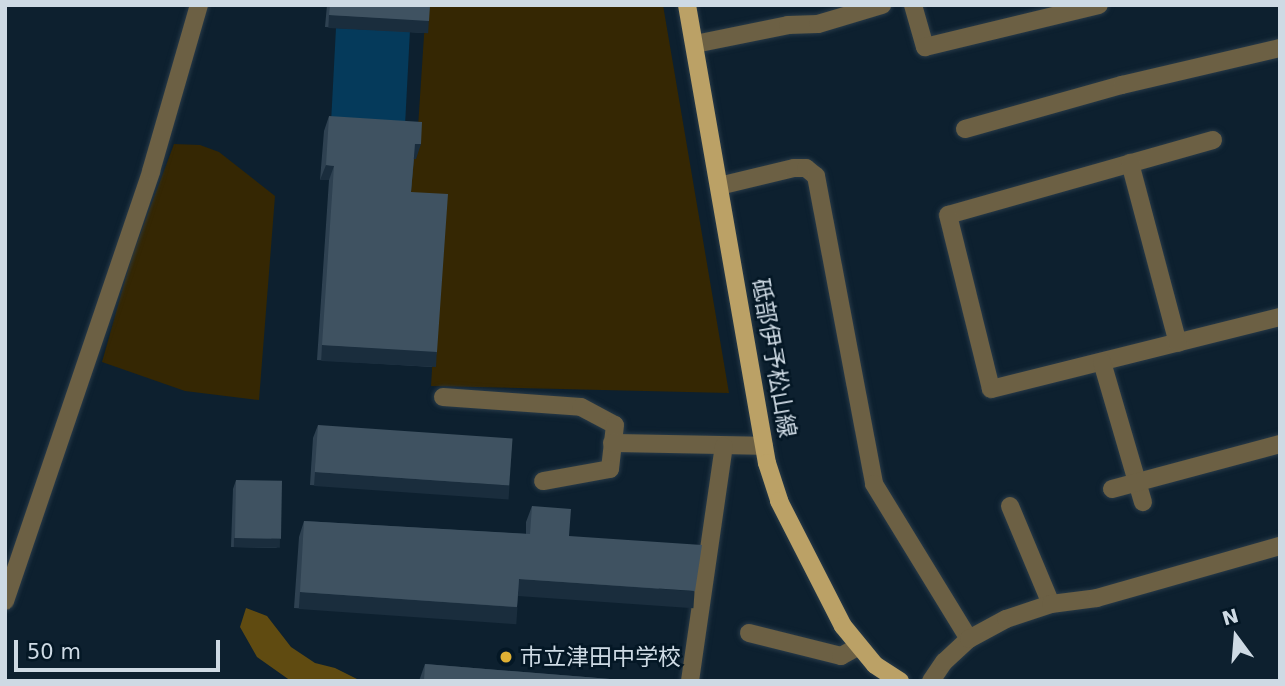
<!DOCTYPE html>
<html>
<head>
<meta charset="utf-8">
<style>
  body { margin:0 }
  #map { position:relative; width:1285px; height:686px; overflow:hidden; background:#0d202f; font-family:"DejaVu Sans","Noto Sans JP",sans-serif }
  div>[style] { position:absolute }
  .green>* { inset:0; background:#352703 }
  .forest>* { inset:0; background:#604b11 }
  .water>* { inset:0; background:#053a5b; transform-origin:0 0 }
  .roads { filter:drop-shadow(0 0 2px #283a48) drop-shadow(0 0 2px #283a48) }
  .minor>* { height:18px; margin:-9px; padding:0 9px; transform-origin:9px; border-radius:9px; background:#6c6044 }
  .major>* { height:18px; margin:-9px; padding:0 9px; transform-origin:9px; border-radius:9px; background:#bba166 }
  .wall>* { inset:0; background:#2e4151 }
  .shaded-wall>* { inset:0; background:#1a2d3d; transform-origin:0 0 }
  .building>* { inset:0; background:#3f5261; transform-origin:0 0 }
  .dots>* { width:19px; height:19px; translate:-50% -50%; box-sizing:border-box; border:4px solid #041725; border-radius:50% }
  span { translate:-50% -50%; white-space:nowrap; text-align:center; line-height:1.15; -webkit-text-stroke:5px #041725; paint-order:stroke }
  .street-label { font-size:23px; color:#cedae4 }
  .poi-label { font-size:23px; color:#cedae4 }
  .left { translate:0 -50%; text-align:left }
  .frame { position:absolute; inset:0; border:7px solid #cedae4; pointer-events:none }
  .north { position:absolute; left:1201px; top:602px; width:70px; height:70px; -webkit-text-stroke:5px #041725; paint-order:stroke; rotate:344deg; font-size:19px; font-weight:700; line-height:28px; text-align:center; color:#cedae4 }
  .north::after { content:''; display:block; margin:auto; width:24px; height:32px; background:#cedae4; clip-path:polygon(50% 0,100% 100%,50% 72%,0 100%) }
  .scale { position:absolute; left:14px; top:640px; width:206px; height:32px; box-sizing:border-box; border:4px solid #cedae4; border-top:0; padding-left:9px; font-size:21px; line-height:24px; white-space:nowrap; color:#cedae4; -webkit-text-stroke:5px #041725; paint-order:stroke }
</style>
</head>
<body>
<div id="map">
  <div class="green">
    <div style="clip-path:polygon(426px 5px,663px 5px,729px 393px,431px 386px,442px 209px,407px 207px,410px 159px,416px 158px)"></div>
    <div style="clip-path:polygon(174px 144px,200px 145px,219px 152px,275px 196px,259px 400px,185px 391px,102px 362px,132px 256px)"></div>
  </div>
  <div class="forest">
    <div style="clip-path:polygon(246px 608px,267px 616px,291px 647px,315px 663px,335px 668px,361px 681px,291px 681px,257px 657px,240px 627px)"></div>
  </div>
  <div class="water">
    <div style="left:336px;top:28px;width:74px;height:103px;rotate:3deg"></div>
  </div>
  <div class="roads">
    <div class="minor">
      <div style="left:913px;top:5px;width:44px;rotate:74.1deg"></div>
      <div style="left:925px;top:47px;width:179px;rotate:-13.6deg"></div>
      <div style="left:695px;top:44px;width:95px;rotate:-11.5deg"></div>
      <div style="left:788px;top:25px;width:30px;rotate:-2deg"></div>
      <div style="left:818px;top:24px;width:67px;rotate:-16.5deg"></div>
      <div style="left:965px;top:129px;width:163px;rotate:-15.7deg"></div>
      <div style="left:1122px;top:85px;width:162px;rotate:-13.2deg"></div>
      <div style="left:1213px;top:140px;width:275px;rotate:164.2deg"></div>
      <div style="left:948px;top:215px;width:179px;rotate:76.1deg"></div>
      <div style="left:991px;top:389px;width:298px;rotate:-14deg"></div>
      <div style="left:1130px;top:163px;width:186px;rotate:75.1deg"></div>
      <div style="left:719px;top:186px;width:77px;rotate:-13.5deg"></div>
      <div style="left:794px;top:168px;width:12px"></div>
      <div style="left:806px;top:168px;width:13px;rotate:39deg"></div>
      <div style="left:816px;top:176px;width:313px;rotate:79.3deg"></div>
      <div style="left:874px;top:484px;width:182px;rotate:58.5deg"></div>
      <div style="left:1102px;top:362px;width:146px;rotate:73.7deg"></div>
      <div style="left:443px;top:397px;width:138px;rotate:4.1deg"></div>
      <div style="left:581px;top:407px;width:38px;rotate:28deg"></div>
      <div style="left:615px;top:425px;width:44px;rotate:96.5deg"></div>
      <div style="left:610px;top:469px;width:68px;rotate:169.8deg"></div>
      <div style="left:612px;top:443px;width:152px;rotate:1.1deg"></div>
      <div style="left:1112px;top:489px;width:174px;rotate:-15deg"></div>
      <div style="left:1010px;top:506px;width:106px;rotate:67.3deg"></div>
      <div style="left:5px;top:601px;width:454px;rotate:-71.2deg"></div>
      <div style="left:151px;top:171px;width:173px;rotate:-73.9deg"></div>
      <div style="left:749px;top:633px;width:95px;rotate:14deg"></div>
      <div style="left:841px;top:656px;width:18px;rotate:-29deg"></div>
      <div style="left:690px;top:681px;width:237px;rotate:-81.8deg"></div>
      <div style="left:931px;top:681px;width:23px;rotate:-56deg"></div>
      <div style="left:944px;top:662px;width:34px;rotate:-43deg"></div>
      <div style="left:969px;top:639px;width:42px;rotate:-28.4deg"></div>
      <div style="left:1006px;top:619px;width:47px;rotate:-18.4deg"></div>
      <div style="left:1051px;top:604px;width:46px;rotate:-7.4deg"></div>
      <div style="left:1097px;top:598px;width:190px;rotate:-15.9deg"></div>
    </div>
    <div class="major">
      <div style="left:687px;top:5px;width:465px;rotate:80.1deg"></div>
      <div style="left:767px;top:463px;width:40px;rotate:72deg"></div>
      <div style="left:779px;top:501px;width:140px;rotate:62.9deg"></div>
      <div style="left:843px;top:626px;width:50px;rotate:50.6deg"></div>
      <div style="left:875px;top:665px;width:30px;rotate:33deg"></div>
    </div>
  </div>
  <div class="wall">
    <div style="clip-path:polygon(327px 5px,430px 5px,425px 33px,325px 27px)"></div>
    <div style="clip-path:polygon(329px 116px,416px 159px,414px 159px,411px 192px,437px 352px,432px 367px,317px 360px,329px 180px,320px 180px,324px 131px)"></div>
    <div style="clip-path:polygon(318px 425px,505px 496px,310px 485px,313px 438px)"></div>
    <div style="clip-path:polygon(236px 480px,277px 548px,231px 547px,233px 489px)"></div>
    <div style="clip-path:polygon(532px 506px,569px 536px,689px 606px,518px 595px,517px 607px,511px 622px,294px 608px,299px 537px,304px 521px,526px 534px,526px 522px)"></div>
    <div style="clip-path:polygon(425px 664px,635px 681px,419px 681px)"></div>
  </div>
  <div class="shaded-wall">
    <div style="left:329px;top:15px;width:100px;height:13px;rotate:3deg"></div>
    <div style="clip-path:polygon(415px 144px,421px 144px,416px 159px,410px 159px)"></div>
    <div style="clip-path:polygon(326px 165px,334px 166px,329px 180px,320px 180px)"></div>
    <div style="left:322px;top:345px;width:115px;height:16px;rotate:3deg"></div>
    <div style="left:315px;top:472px;width:195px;height:14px;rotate:4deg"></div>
    <div style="left:234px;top:538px;width:46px;height:9px;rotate:1deg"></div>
    <div style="left:519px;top:579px;width:176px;height:17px;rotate:4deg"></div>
    <div style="left:300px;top:592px;width:218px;height:17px;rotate:4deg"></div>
  </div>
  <div class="building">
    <div style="clip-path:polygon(330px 5px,430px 5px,429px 21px,329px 15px)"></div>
    <div style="clip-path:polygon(329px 116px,422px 122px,421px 144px,415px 144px,411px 192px,448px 194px,437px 352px,322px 345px,334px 166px,326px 165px)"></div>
    <div style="left:318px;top:425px;width:195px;height:47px;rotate:4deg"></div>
    <div style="left:236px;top:480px;width:46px;height:58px;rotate:1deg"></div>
    <div style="clip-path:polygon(532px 506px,571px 509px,569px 536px,702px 545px,695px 591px,519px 579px,517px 607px,300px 592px,304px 521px,530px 534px)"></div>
    <div style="clip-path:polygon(425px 664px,635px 681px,424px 681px)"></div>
  </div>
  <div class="dots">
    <div style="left:506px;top:657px;background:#dfb034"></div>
  </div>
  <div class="street-label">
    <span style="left:774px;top:358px;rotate:80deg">砥部伊予松山線</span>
  </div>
  <div class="poi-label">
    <span class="left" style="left:520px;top:657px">市立津田中学校</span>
  </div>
  <div class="frame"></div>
  <div class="north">N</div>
  <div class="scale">50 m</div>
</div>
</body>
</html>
